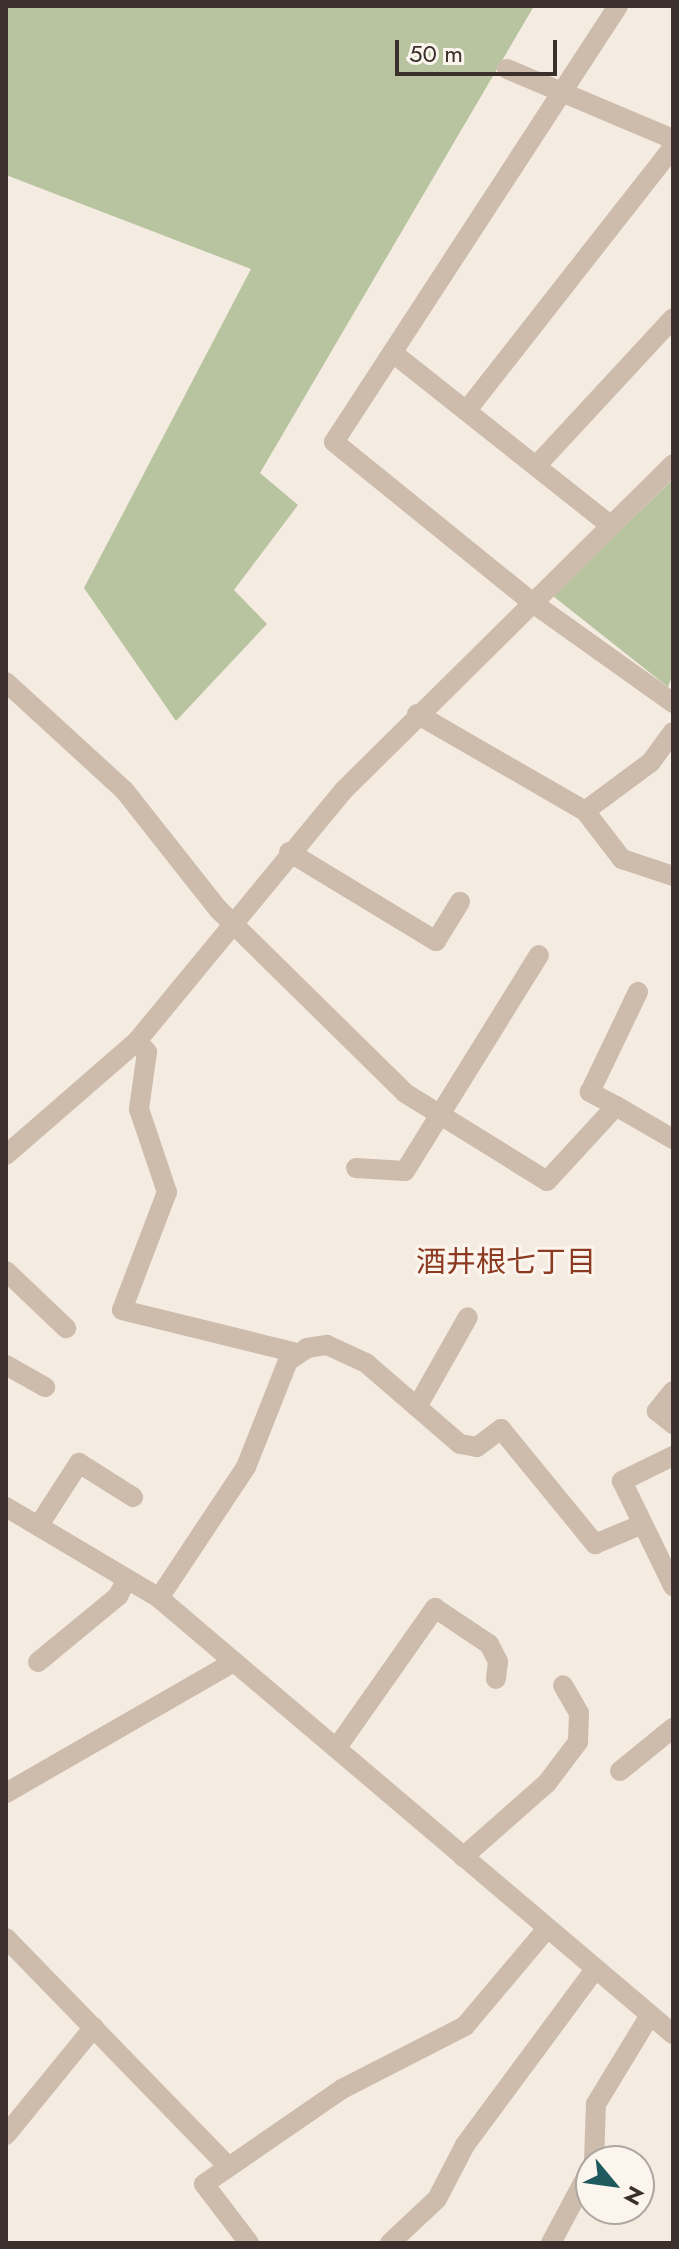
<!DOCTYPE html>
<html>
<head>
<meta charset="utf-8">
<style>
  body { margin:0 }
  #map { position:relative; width:679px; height:2249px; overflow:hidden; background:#f4ebe1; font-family:Jost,"Noto Sans JP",sans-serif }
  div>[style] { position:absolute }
  .green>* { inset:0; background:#b8c4a0 }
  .minor>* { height:20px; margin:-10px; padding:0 10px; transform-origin:10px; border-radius:10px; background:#cdbbac }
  span { translate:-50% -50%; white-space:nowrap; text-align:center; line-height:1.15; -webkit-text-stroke:6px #fbf5ee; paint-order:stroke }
  .neighbourhood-label { font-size:30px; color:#8c3b22 }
  .frame { position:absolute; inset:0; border:8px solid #3b302b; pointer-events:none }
  .north { position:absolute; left:575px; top:2145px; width:80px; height:80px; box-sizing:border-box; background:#fbf5ee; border:2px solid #aea6a0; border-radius:50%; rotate:119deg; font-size:22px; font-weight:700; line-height:32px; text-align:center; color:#3b302b }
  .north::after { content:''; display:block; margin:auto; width:28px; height:36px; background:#1f5a5e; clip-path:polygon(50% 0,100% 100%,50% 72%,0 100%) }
  .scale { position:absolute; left:395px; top:40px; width:162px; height:36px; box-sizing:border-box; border:4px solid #3b302b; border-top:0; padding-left:10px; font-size:24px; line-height:28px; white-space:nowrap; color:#3b302b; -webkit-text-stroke:6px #fbf5ee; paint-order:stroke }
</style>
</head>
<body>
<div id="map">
  <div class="green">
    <div style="clip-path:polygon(6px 6px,534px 6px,260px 473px,298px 505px,234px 590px,267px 624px,176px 721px,84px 588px,251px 269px,6px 175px)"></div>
    <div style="clip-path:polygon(673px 479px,673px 673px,668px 687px,553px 596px)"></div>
  </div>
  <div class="minor">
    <div style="left:618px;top:6px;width:520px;rotate:123.08deg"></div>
    <div style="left:334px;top:442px;width:256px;rotate:39deg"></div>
    <div style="left:533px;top:603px;width:172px;rotate:35.5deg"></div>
    <div style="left:507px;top:69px;width:180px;rotate:22.9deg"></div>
    <div style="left:393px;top:353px;width:277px;rotate:38.4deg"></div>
    <div style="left:467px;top:410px;width:334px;rotate:-51.9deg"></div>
    <div style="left:538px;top:464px;width:199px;rotate:-47.2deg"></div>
    <div style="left:6px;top:682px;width:160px;rotate:42.5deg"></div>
    <div style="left:124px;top:790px;width:152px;rotate:51.7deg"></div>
    <div style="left:218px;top:909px;width:262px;rotate:44.5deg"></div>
    <div style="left:405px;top:1093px;width:167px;rotate:31.8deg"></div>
    <div style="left:547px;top:1181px;width:102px;rotate:-47.4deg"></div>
    <div style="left:616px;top:1106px;width:66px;rotate:30.1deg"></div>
    <div style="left:417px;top:714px;width:194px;rotate:30deg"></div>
    <div style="left:585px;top:811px;width:61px;rotate:52.4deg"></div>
    <div style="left:622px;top:859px;width:54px;rotate:18.4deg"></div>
    <div style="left:585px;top:811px;width:82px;rotate:-36.6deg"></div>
    <div style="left:651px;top:762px;width:37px;rotate:-54deg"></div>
    <div style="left:289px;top:852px;width:172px;rotate:31.2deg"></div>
    <div style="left:436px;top:941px;width:46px;rotate:-58.4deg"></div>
    <div style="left:137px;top:1041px;width:15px;rotate:48deg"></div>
    <div style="left:147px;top:1052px;width:58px;rotate:98deg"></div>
    <div style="left:139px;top:1109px;width:88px;rotate:71.4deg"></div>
    <div style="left:167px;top:1192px;width:126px;rotate:110.9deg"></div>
    <div style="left:122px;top:1310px;width:176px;rotate:13.8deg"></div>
    <div style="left:616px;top:1106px;width:30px;rotate:-152deg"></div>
    <div style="left:590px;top:1092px;width:111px;rotate:-64.4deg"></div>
    <div style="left:6px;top:1155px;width:174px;rotate:-41deg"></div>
    <div style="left:137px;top:1041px;width:324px;rotate:-50.5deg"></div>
    <div style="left:343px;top:791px;width:465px;rotate:-44.7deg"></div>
    <div style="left:356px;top:1168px;width:49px;rotate:3.5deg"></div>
    <div style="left:405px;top:1171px;width:254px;rotate:-58.2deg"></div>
    <div style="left:6px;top:1271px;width:83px;rotate:43.5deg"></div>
    <div style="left:6px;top:1365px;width:45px;rotate:29.4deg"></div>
    <div style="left:673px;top:1391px;width:26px;rotate:129deg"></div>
    <div style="left:657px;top:1411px;width:21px;rotate:39deg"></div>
    <div style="left:417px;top:1407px;width:103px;rotate:-60.5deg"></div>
    <div style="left:673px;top:1456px;width:57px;rotate:153.9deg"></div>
    <div style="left:622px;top:1481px;width:117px;rotate:64.1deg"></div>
    <div style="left:6px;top:1507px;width:178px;rotate:30.7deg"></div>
    <div style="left:159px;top:1598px;width:674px;rotate:40.31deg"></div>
    <div style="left:39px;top:1525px;width:74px;rotate:-57.2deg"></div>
    <div style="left:79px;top:1463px;width:64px;rotate:32.2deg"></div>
    <div style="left:159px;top:1598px;width:157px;rotate:-56.4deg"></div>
    <div style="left:246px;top:1467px;width:114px;rotate:-68.4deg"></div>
    <div style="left:288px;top:1361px;width:23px;rotate:-34deg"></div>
    <div style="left:307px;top:1348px;width:20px;rotate:-9deg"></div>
    <div style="left:327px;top:1345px;width:43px;rotate:24.8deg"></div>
    <div style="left:366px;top:1363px;width:124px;rotate:40.8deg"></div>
    <div style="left:460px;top:1444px;width:17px;rotate:10deg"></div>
    <div style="left:477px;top:1447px;width:30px;rotate:-37deg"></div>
    <div style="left:501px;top:1429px;width:149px;rotate:50.7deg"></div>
    <div style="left:595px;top:1544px;width:47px;rotate:-22.7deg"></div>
    <div style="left:38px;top:1662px;width:104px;rotate:-39.5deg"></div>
    <div style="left:118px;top:1596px;width:19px;rotate:-62deg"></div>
    <div style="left:338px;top:1746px;width:169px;rotate:-54.9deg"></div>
    <div style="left:435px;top:1608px;width:65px;rotate:33.7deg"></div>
    <div style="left:489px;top:1644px;width:20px;rotate:63deg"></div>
    <div style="left:498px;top:1662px;width:17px;rotate:97deg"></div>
    <div style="left:620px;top:1771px;width:68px;rotate:-39.1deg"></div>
    <div style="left:6px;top:1793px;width:263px;rotate:-29.9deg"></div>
    <div style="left:463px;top:1857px;width:112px;rotate:-41.4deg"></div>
    <div style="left:547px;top:1783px;width:51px;rotate:-52.9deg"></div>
    <div style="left:578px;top:1742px;width:29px;rotate:-88deg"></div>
    <div style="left:579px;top:1713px;width:32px;rotate:-120deg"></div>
    <div style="left:6px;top:1938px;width:315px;rotate:45.8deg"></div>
    <div style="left:6px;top:2135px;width:139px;rotate:-50.8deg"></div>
    <div style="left:594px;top:2161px;width:57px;rotate:-88deg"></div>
    <div style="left:596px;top:2104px;width:102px;rotate:-58.7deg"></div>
    <div style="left:249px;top:2243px;width:74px;rotate:-127.3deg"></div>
    <div style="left:204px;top:2184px;width:168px;rotate:-34.5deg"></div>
    <div style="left:342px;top:2089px;width:138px;rotate:-27.1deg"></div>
    <div style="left:465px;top:2026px;width:124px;rotate:-49.9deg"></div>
    <div style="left:390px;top:2243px;width:64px;rotate:-43.1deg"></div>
    <div style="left:437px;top:2199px;width:61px;rotate:-62.6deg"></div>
    <div style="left:465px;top:2145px;width:215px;rotate:-53.5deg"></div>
    <div style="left:551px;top:2243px;width:85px;rotate:-61.9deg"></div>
  </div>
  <div class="neighbourhood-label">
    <span style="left:506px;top:1262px">酒井根七丁目</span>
  </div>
  <div class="frame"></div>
  <div class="north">N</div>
  <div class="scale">50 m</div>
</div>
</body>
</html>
